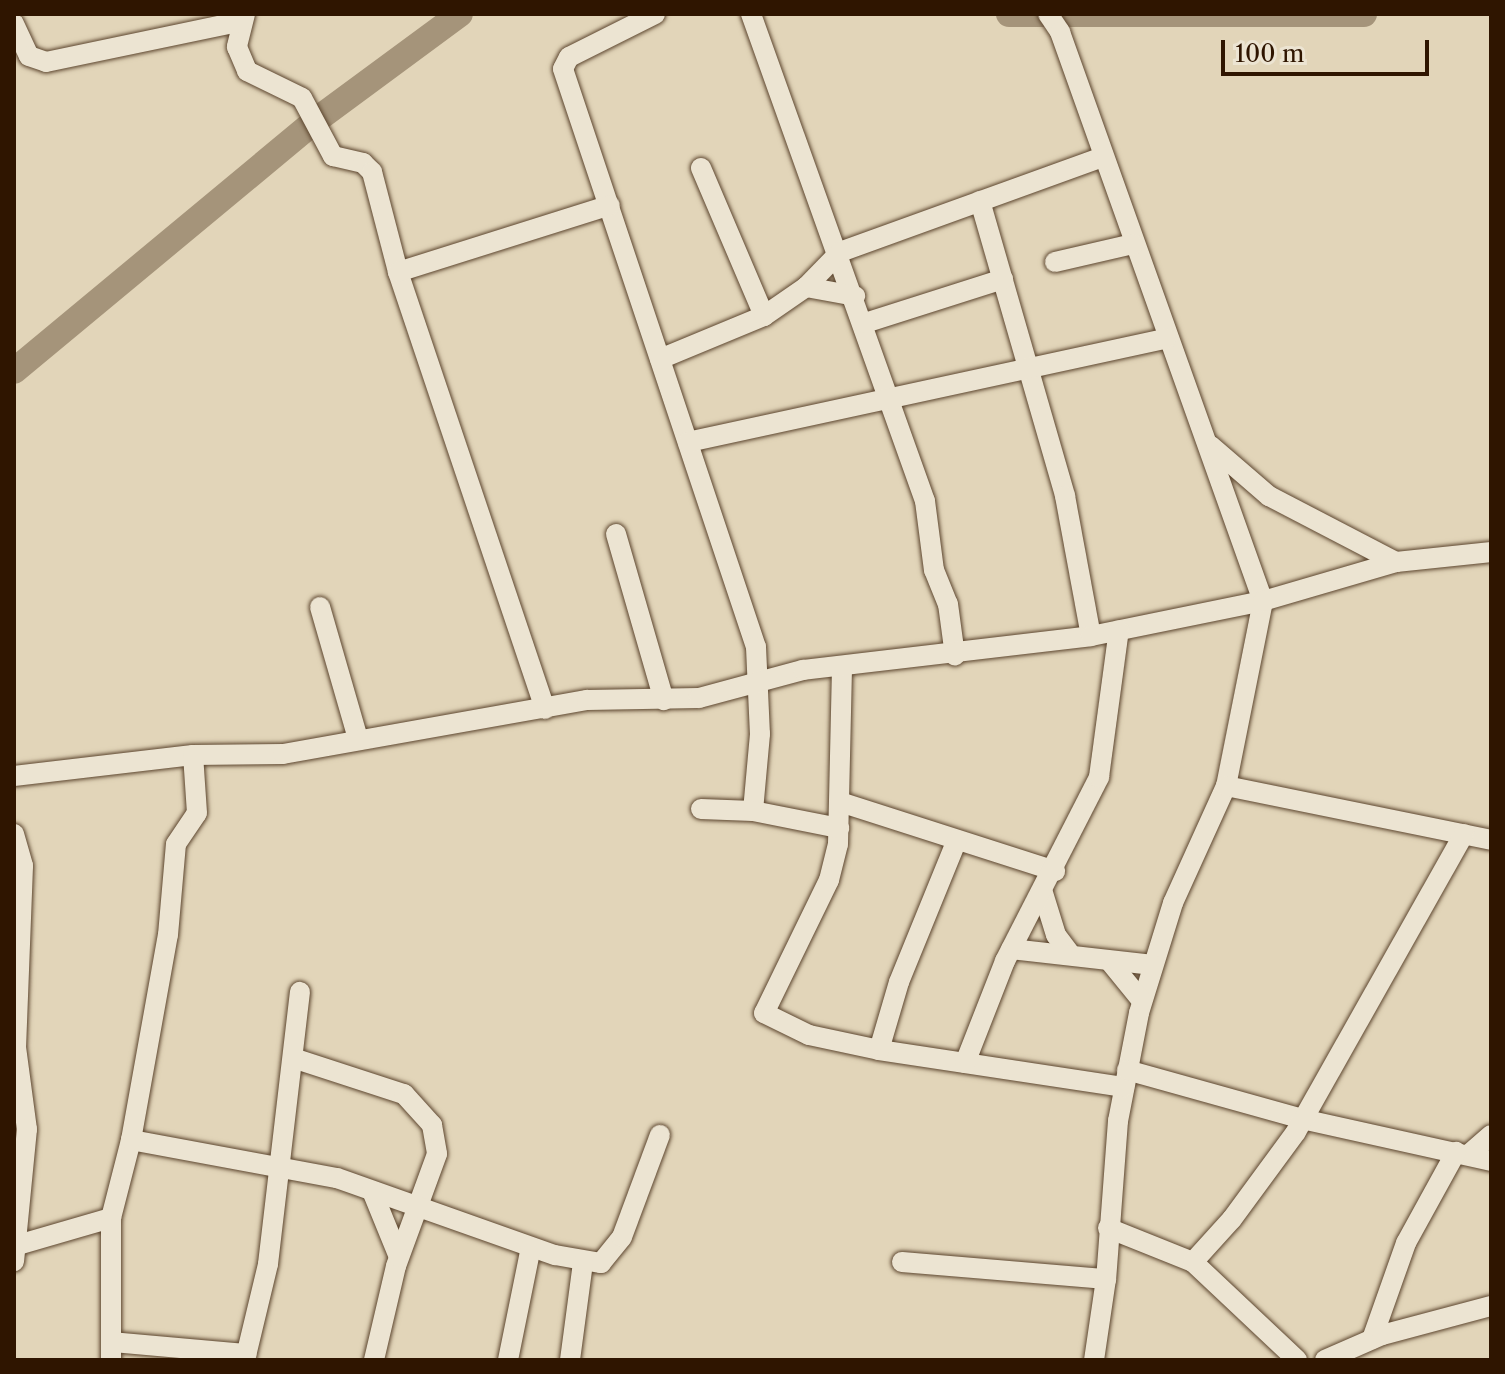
<!DOCTYPE html>
<html>
<head>
<meta charset="utf-8">
<style>
  body { margin:0 }
  #map { position:relative; width:1505px; height:1374px; overflow:hidden; background:#e2d5b9; font-family:"Libre Caslon Text",serif }
  div>[style] { position:absolute }
  .river>* { height:26px; margin:-13px; padding:0 13px; transform-origin:13px; border-radius:13px; background:#a5947a }
  .roads { filter:drop-shadow(0 0 2px #5c452e) drop-shadow(0 0 2px #5c452e) }
  .minor>* { height:20px; margin:-10px; padding:0 10px; transform-origin:10px; border-radius:10px; background:#ece4d2 }
  span { translate:-50% -50%; white-space:nowrap; text-align:center; line-height:1.15; -webkit-text-stroke:6px #ece4d2; paint-order:stroke }
  .frame { position:absolute; inset:0; border:16px solid #2f1500; pointer-events:none }
  .scale { position:absolute; left:1221px; top:40px; width:208px; height:36px; box-sizing:border-box; border:4px solid #2f1500; border-top:0; padding-left:10px; font-size:24px; line-height:28px; white-space:nowrap; color:#2f1500; -webkit-text-stroke:6px #ece4d2; paint-order:stroke }
</style>
</head>
<body>
<div id="map">
  <div class="river">
    <div style="left:1009px;top:14px;width:355px"></div>
    <div style="left:14px;top:371px;width:396px;rotate:-39.7deg"></div>
    <div style="left:319px;top:118px;width:175px;rotate:-36.4deg"></div>
  </div>
  <div class="roads">
    <div class="minor">
      <div style="left:245px;top:14px;width:34px;rotate:104deg"></div>
      <div style="left:237px;top:47px;width:26px;rotate:67deg"></div>
      <div style="left:247px;top:71px;width:61px;rotate:26.1deg"></div>
      <div style="left:302px;top:98px;width:66px;rotate:61.9deg"></div>
      <div style="left:333px;top:156px;width:31px;rotate:13deg"></div>
      <div style="left:363px;top:163px;width:13px;rotate:45deg"></div>
      <div style="left:372px;top:172px;width:103px;rotate:75.4deg"></div>
      <div style="left:398px;top:272px;width:461px;rotate:71.4deg"></div>
      <div style="left:655px;top:14px;width:96px;rotate:153.4deg"></div>
      <div style="left:569px;top:57px;width:13px;rotate:117deg"></div>
      <div style="left:563px;top:69px;width:609px;rotate:71.54deg"></div>
      <div style="left:756px;top:647px;width:87px;rotate:87.4deg"></div>
      <div style="left:760px;top:734px;width:77px;rotate:95.2deg"></div>
      <div style="left:751px;top:14px;width:517px;rotate:70.34deg"></div>
      <div style="left:925px;top:501px;width:70px;rotate:82.6deg"></div>
      <div style="left:934px;top:570px;width:37px;rotate:68deg"></div>
      <div style="left:948px;top:604px;width:52px;rotate:82.3deg"></div>
      <div style="left:1048px;top:14px;width:22px;rotate:56deg"></div>
      <div style="left:1060px;top:32px;width:604px;rotate:70.37deg"></div>
      <div style="left:1263px;top:601px;width:189px;rotate:101.3deg"></div>
      <div style="left:1226px;top:786px;width:128px;rotate:114.4deg"></div>
      <div style="left:1173px;top:903px;width:115px;rotate:107.2deg"></div>
      <div style="left:1139px;top:1013px;width:110px;rotate:101deg"></div>
      <div style="left:1118px;top:1121px;width:158px;rotate:94.3deg"></div>
      <div style="left:1106px;top:1279px;width:82px;rotate:98.4deg"></div>
      <div style="left:14px;top:24px;width:35px;rotate:65deg"></div>
      <div style="left:29px;top:56px;width:18px;rotate:19deg"></div>
      <div style="left:46px;top:62px;width:200px;rotate:-11.8deg"></div>
      <div style="left:701px;top:168px;width:161px;rotate:66.9deg"></div>
      <div style="left:980px;top:201px;width:307px;rotate:73.9deg"></div>
      <div style="left:1065px;top:496px;width:142px;rotate:79.5deg"></div>
      <div style="left:1055px;top:262px;width:80px;rotate:-13deg"></div>
      <div style="left:398px;top:272px;width:222px;rotate:-17.5deg"></div>
      <div style="left:806px;top:287px;width:50px;rotate:10.4deg"></div>
      <div style="left:865px;top:323px;width:145px;rotate:-17.7deg"></div>
      <div style="left:660px;top:359px;width:113px;rotate:-22.5deg"></div>
      <div style="left:764px;top:316px;width:51px;rotate:-34.6deg"></div>
      <div style="left:806px;top:287px;width:49px;rotate:-45.8deg"></div>
      <div style="left:840px;top:252px;width:279px;rotate:-19.9deg"></div>
      <div style="left:688px;top:442px;width:489px;rotate:-12.2deg"></div>
      <div style="left:1211px;top:446px;width:77px;rotate:40.8deg"></div>
      <div style="left:1269px;top:496px;width:143px;rotate:27.5deg"></div>
      <div style="left:616px;top:534px;width:173px;rotate:73.9deg"></div>
      <div style="left:320px;top:607px;width:137px;rotate:73.9deg"></div>
      <div style="left:842px;top:668px;width:176px;rotate:91.3deg"></div>
      <div style="left:838px;top:844px;width:37px;rotate:104deg"></div>
      <div style="left:829px;top:880px;width:148px;rotate:116deg"></div>
      <div style="left:764px;top:1013px;width:50px;rotate:26.1deg"></div>
      <div style="left:809px;top:1035px;width:72px;rotate:12.1deg"></div>
      <div style="left:879px;top:1050px;width:248px;rotate:8.6deg"></div>
      <div style="left:14px;top:776px;width:180px;rotate:-6.7deg"></div>
      <div style="left:193px;top:755px;width:90px;rotate:-0.6deg"></div>
      <div style="left:283px;top:754px;width:309px;rotate:-10.1deg"></div>
      <div style="left:587px;top:700px;width:112px;rotate:-1deg"></div>
      <div style="left:699px;top:698px;width:108px;rotate:-15.1deg"></div>
      <div style="left:803px;top:670px;width:290px;rotate:-6.7deg"></div>
      <div style="left:1091px;top:636px;width:176px;rotate:-11.5deg"></div>
      <div style="left:1263px;top:601px;width:139px;rotate:-16.3deg"></div>
      <div style="left:1396px;top:562px;width:96px;rotate:-6deg"></div>
      <div style="left:1226px;top:786px;width:270px;rotate:11.5deg"></div>
      <div style="left:840px;top:802px;width:226px;rotate:17.8deg"></div>
      <div style="left:701px;top:809px;width:52px;rotate:2.2deg"></div>
      <div style="left:753px;top:811px;width:88px;rotate:11.2deg"></div>
      <div style="left:14px;top:834px;width:33px;rotate:74deg"></div>
      <div style="left:23px;top:866px;width:181px;rotate:92.2deg"></div>
      <div style="left:16px;top:1047px;width:83px;rotate:82.4deg"></div>
      <div style="left:27px;top:1129px;width:133px;rotate:95.6deg"></div>
      <div style="left:1043px;top:893px;width:44px;rotate:72.8deg"></div>
      <div style="left:1056px;top:935px;width:21px;rotate:53deg"></div>
      <div style="left:1011px;top:949px;width:143px;rotate:6.4deg"></div>
      <div style="left:1111px;top:963px;width:49px;rotate:50.8deg"></div>
      <div style="left:879px;top:1050px;width:71px;rotate:-73.6deg"></div>
      <div style="left:899px;top:982px;width:153px;rotate:-67.8deg"></div>
      <div style="left:293px;top:1058px;width:117px;rotate:18deg"></div>
      <div style="left:404px;top:1094px;width:42px;rotate:47.9deg"></div>
      <div style="left:432px;top:1125px;width:29px;rotate:80deg"></div>
      <div style="left:437px;top:1154px;width:119px;rotate:110.1deg"></div>
      <div style="left:396px;top:1266px;width:97px;rotate:103.2deg"></div>
      <div style="left:965px;top:1063px;width:110px;rotate:-68.6deg"></div>
      <div style="left:1005px;top:961px;width:207px;rotate:-62.9deg"></div>
      <div style="left:1099px;top:777px;width:148px;rotate:-82.3deg"></div>
      <div style="left:1127px;top:1070px;width:182px;rotate:15.6deg"></div>
      <div style="left:1302px;top:1119px;width:194px;rotate:12.5deg"></div>
      <div style="left:131px;top:1140px;width:209px;rotate:10.5deg"></div>
      <div style="left:337px;top:1178px;width:231px;rotate:19.5deg"></div>
      <div style="left:555px;top:1255px;width:47px;rotate:9.9deg"></div>
      <div style="left:601px;top:1263px;width:33px;rotate:-51deg"></div>
      <div style="left:622px;top:1237px;width:109px;rotate:-69.6deg"></div>
      <div style="left:1468px;top:1155px;width:30px;rotate:-41deg"></div>
      <div style="left:372px;top:1191px;width:71px;rotate:67.8deg"></div>
      <div style="left:1108px;top:1228px;width:92px;rotate:21.8deg"></div>
      <div style="left:1193px;top:1262px;width:143px;rotate:43.3deg"></div>
      <div style="left:14px;top:1246px;width:101px;rotate:-16.1deg"></div>
      <div style="left:902px;top:1262px;width:205px;rotate:4.8deg"></div>
      <div style="left:1193px;top:1262px;width:58px;rotate:-47.8deg"></div>
      <div style="left:1232px;top:1219px;width:108px;rotate:-53.7deg"></div>
      <div style="left:1296px;top:1132px;width:342px;rotate:-60.6deg"></div>
      <div style="left:1372px;top:1339px;width:102px;rotate:-70.5deg"></div>
      <div style="left:1406px;top:1243px;width:104px;rotate:-61.2deg"></div>
      <div style="left:112px;top:1342px;width:135px;rotate:5.1deg"></div>
      <div style="left:111px;top:1360px;width:142px;rotate:-90deg"></div>
      <div style="left:111px;top:1218px;width:81px;rotate:-75.6deg"></div>
      <div style="left:131px;top:1140px;width:208px;rotate:-79.8deg"></div>
      <div style="left:168px;top:935px;width:91px;rotate:-85deg"></div>
      <div style="left:176px;top:844px;width:37px;rotate:-56deg"></div>
      <div style="left:197px;top:813px;width:58px;rotate:-93.9deg"></div>
      <div style="left:245px;top:1360px;width:99px;rotate:-76.5deg"></div>
      <div style="left:268px;top:1264px;width:274px;rotate:-83.3deg"></div>
      <div style="left:508px;top:1360px;width:115px;rotate:-78.5deg"></div>
      <div style="left:570px;top:1360px;width:98px;rotate:-82.4deg"></div>
      <div style="left:1325px;top:1360px;width:62px;rotate:-23.7deg"></div>
      <div style="left:1382px;top:1335px;width:113px;rotate:-14.9deg"></div>
    </div>
  </div>
  <div class="frame"></div>
  <div class="scale">100 m</div>
</div>
</body>
</html>
